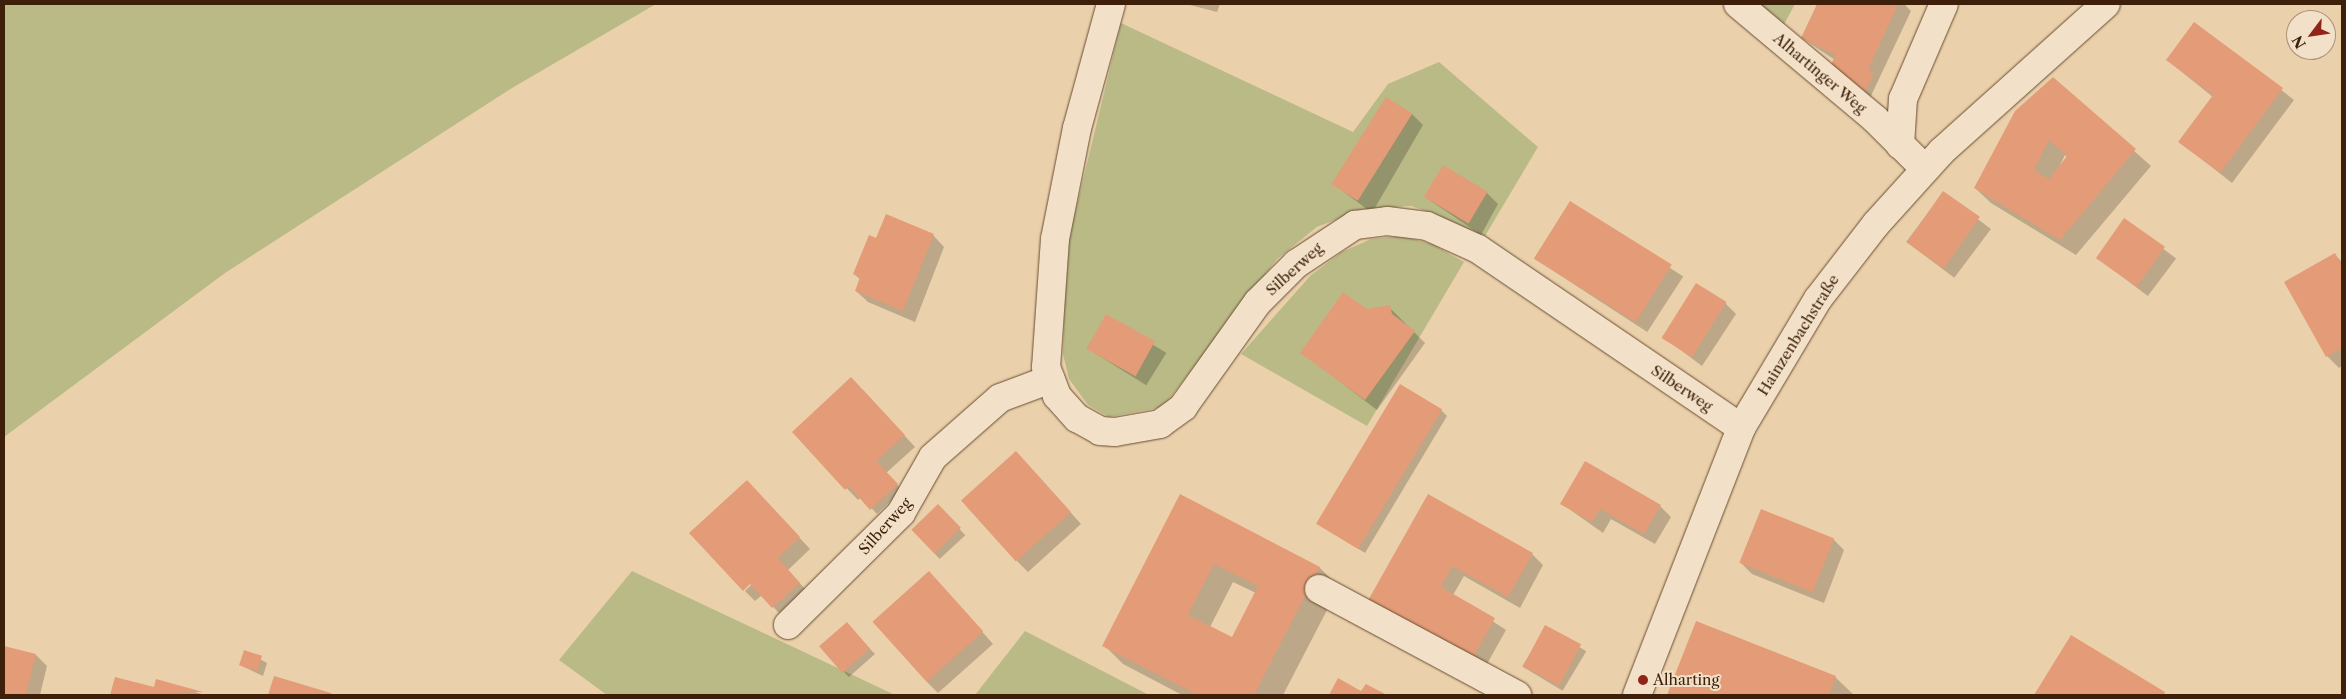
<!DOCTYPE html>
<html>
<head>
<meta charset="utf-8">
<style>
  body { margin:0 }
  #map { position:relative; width:2346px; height:699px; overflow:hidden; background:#ebd1ab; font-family:"Libre Caslon Text",serif }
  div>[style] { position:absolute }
  .green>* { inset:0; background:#baba87 }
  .shadow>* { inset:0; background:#0003; transform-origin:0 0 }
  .building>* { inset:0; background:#e39c77; transform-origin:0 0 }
  .roads { filter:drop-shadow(0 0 1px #684c32) drop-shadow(0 0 1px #684c32) }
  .minor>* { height:28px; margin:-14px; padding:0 14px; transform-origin:14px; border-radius:14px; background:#f2e1c8 }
  .dots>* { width:14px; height:14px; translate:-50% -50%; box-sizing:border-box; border:2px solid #f2e1c8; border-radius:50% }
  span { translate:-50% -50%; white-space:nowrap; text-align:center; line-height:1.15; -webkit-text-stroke:4px #f2e1c8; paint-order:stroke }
  .street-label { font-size:15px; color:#3d1f0a }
  .poi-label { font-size:15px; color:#3d1f0a }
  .left { translate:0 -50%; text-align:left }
  .frame { position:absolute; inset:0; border:5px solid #3d1f0a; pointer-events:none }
  .north { position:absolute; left:2286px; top:10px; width:50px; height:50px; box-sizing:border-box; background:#f2e1c8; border:1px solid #aa937c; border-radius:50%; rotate:239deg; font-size:14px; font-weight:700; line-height:20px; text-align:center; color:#3d1f0a }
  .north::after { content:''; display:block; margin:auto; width:18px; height:22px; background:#8f2418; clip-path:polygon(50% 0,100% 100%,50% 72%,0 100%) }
</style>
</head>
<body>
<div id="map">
  <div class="green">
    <div style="clip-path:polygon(4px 4px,656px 4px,512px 88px,225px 273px,4px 437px)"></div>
    <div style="clip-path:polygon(1755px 4px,1795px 4px,1782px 28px)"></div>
    <div style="clip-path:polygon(1121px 23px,1353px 132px,1388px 84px,1439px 62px,1538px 147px,1482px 241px,1438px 215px,1411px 206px,1363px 209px,1317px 227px,1277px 259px,1163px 407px,1109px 417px,1088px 405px,1069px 379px,1063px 354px,1066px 250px)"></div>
    <div style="clip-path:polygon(1401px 236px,1432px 244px,1464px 262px,1367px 426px,1241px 354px,1310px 276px,1342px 252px,1371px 239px)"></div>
    <div style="clip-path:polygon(632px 571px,895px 695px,607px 695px,559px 660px)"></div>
    <div style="clip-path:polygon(1025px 631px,1149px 695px,975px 695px)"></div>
  </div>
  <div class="shadow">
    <div style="clip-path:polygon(1186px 4px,1220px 4px,1217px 12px)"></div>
    <div style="clip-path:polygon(1818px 4px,1904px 4px,1911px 11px,1870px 98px,1838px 71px,1835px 60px,1802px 38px)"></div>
    <div style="clip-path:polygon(2195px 23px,2294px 100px,2232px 183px,2180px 142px,2213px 97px,2167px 60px)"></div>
    <div style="clip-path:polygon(evenodd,2053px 79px,2151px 166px,2076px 255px,1991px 203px,1975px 188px,2053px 79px,2065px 155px,2068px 158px,2059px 167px,2065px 155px)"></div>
    <div style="clip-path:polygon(1412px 114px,1423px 125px,1372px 213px,1336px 186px)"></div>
    <div style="clip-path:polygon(1487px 193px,1498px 204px,1481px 235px,1425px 197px)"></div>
    <div style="left:1943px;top:193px;width:60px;height:61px;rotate:37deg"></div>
    <div style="left:1570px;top:203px;width:135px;height:66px;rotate:33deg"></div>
    <div style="left:2125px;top:220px;width:64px;height:47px;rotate:37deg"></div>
    <div style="clip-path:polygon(933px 235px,944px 247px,915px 322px,868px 302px,856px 291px,861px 280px,854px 274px,877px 240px)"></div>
    <div style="clip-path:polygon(2335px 255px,2342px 262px,2342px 366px,2339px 368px,2327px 356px,2286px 282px)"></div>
    <div style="clip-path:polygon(1725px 303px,1736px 314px,1702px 366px,1662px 336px)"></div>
    <div style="clip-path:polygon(1389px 307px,1425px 343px,1377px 410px,1301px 352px,1367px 310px)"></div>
    <div style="left:1107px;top:316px;width:70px;height:38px;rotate:32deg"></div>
    <div style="clip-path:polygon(863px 390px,915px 447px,886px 473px,902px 490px,877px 514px,861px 497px,858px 500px,793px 432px)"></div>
    <div style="clip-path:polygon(1441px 410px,1447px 416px,1365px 553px,1318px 524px)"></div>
    <div style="clip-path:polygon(1027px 464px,1081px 524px,1028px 572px,1017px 561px)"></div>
    <div style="clip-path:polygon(758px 493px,810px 549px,788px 570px,805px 589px,779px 613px,762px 595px,755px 601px,745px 591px,752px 584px)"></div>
    <div style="clip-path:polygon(evenodd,1181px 496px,1320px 568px,1339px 587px,1283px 695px,1182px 695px,1123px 664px,1104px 645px,1181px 496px,1233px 582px,1256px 593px,1233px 639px,1210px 627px,1233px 582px)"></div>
    <div style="clip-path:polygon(1428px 496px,1532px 554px,1543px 565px,1520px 608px,1464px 576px,1453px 595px,1506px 630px,1482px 673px,1379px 615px)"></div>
    <div style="clip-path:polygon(1562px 504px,1660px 506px,1671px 517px,1655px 544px,1611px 519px,1603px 533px)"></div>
    <div style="left:938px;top:506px;width:40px;height:35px;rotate:47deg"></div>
    <div style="clip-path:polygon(1833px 539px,1844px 550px,1824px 603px,1752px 574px,1741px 563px)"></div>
    <div style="clip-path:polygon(940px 584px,993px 644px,938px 693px,927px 682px)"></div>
    <div style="clip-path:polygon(1697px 622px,1835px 677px,1854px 695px,1668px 695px)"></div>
    <div style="left:1546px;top:627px;width:47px;height:46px;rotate:31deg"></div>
    <div style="clip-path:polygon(852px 630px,875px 654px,849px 677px,844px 672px)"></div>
    <div style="clip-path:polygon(2072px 636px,2164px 693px,2166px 695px,2036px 695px)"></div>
    <div style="clip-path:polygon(4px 647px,36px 655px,47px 666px,40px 695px,4px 695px)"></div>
    <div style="clip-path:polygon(245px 651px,267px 663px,263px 676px,240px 665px)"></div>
    <div style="clip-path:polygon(275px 677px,331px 694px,332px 695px,269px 695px)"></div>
    <div style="clip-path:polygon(115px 678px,154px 689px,156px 681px,205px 695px,111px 695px)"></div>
    <div style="clip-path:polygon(1339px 680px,1362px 693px,1366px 685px,1384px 695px,1330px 695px)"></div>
  </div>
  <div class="building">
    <div style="clip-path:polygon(1817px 4px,1898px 4px,1868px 70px,1874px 73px,1864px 94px,1830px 66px,1836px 55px,1801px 38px)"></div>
    <div style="clip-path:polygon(2194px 22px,2283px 88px,2220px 173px,2178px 142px,2213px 95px,2166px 60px)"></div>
    <div style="clip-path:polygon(evenodd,2053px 77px,2136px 149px,2060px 240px,1974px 188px,2015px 111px,2053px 77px,2049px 140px,2067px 156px,2049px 179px,2034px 170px,2049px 140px)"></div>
    <div style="left:1386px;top:97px;width:31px;height:103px;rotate:32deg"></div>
    <div style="left:1443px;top:165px;width:52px;height:37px;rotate:31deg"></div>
    <div style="left:1943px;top:191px;width:45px;height:63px;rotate:35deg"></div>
    <div style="left:1570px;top:201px;width:120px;height:68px;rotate:32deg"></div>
    <div style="clip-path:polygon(886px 214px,934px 234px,903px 311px,855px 291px,860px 277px,853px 274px,869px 235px,876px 238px)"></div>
    <div style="left:2124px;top:218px;width:50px;height:49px;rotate:35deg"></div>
    <div style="clip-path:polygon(2335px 253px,2342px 266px,2342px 348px,2326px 357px,2284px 282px)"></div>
    <div style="left:1696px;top:283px;width:36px;height:65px;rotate:32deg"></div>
    <div style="clip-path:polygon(1343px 292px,1367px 309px,1390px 305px,1392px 314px,1415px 331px,1365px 400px,1300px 353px)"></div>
    <div style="left:1106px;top:314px;width:56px;height:40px;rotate:29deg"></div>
    <div style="clip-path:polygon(851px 377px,905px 435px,876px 461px,898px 484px,870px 510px,849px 486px,845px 490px,792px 432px)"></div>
    <div style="left:1400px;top:384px;width:49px;height:163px;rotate:31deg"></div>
    <div style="left:1016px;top:451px;width:82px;height:74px;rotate:48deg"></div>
    <div style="clip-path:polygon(1585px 461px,1661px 505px,1644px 534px,1600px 509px,1592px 522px,1560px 504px)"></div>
    <div style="clip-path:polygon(747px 480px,800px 537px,778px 558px,800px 583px,772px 608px,750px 584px,743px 591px,689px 533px)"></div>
    <div style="clip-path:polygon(evenodd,1180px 494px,1320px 567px,1254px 695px,1198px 695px,1102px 646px,1180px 494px,1214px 564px,1258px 586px,1232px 637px,1188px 615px,1214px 564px)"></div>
    <div style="clip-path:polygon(1428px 494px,1533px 553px,1508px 597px,1452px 566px,1441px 587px,1495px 618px,1470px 663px,1366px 604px)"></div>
    <div style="left:938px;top:504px;width:33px;height:37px;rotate:46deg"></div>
    <div style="left:1761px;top:509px;width:79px;height:58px;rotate:22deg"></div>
    <div style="left:929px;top:571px;width:81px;height:76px;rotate:48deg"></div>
    <div style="clip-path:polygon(1696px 621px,1836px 676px,1829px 695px,1667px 695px)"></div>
    <div style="left:847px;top:622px;width:35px;height:37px;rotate:49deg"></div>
    <div style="left:1545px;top:625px;width:41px;height:47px;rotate:28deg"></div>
    <div style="clip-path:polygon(2071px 635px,2165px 692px,2163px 695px,2034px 695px)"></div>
    <div style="clip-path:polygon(4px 646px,36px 654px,26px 695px,4px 695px)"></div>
    <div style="left:244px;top:650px;width:19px;height:16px;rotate:18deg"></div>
    <div style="clip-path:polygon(274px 676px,331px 693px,331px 695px,268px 695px)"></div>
    <div style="clip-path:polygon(115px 677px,154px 687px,156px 679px,203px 692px,110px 695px)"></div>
    <div style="clip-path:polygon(1338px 678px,1361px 691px,1366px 684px,1387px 695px,1329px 695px)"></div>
  </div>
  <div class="roads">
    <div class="minor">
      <div style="left:1111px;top:4px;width:129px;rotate:105.3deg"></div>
      <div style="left:1077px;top:128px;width:113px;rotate:101.2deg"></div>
      <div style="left:1055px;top:239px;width:128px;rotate:94deg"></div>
      <div style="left:1046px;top:367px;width:31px;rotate:69deg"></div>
      <div style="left:1057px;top:396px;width:30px;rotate:48deg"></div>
      <div style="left:1077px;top:418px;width:26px;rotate:29deg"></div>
      <div style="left:1100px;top:431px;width:15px;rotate:4deg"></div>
      <div style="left:1115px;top:432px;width:46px;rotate:-10.1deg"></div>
      <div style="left:1160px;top:424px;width:29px;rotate:-36deg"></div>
      <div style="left:1183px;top:407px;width:129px;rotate:-54.5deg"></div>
      <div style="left:1258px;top:302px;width:54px;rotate:-45deg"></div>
      <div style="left:1296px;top:264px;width:71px;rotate:-33.5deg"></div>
      <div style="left:1355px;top:225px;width:32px;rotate:-7deg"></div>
      <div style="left:1387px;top:221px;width:40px;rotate:7.1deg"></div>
      <div style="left:1427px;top:226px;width:56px;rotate:24.3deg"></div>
      <div style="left:1478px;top:249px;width:318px;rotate:34.2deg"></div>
      <div style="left:1738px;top:4px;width:179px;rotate:40deg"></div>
      <div style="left:1875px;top:119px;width:71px;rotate:45deg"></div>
      <div style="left:1900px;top:145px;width:46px;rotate:-86.3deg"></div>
      <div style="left:1903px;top:99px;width:103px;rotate:-66.7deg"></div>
      <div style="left:1319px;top:589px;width:225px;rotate:28.2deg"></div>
      <div style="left:788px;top:625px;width:159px;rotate:-44.7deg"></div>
      <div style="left:901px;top:513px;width:64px;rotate:-60.3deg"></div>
      <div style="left:933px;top:457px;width:89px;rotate:-41.4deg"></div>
      <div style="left:1000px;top:398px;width:54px;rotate:-20.4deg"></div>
      <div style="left:1637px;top:695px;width:287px;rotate:-68.7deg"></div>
      <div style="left:1741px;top:428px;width:150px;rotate:-59.2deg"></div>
      <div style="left:1818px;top:299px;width:95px;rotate:-52.3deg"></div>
      <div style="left:1876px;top:224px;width:98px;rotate:-47.9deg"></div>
      <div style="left:1942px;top:151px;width:220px;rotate:-41.9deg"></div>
    </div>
  </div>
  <div class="dots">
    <div style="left:1643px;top:680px;background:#8f2418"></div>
  </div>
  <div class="street-label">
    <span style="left:1820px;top:73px;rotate:40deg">Alhartinger Weg</span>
    <span style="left:1294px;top:269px;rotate:-42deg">Silberweg</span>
    <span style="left:1798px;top:335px;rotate:-58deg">Hainzenbachstraße</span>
    <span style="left:1682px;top:388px;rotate:34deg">Silberweg</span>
    <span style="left:885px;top:526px;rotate:-48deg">Silberweg</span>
  </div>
  <div class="poi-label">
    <span class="left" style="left:1653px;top:680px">Alharting</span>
  </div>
  <div class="frame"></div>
  <div class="north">N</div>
</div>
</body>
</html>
